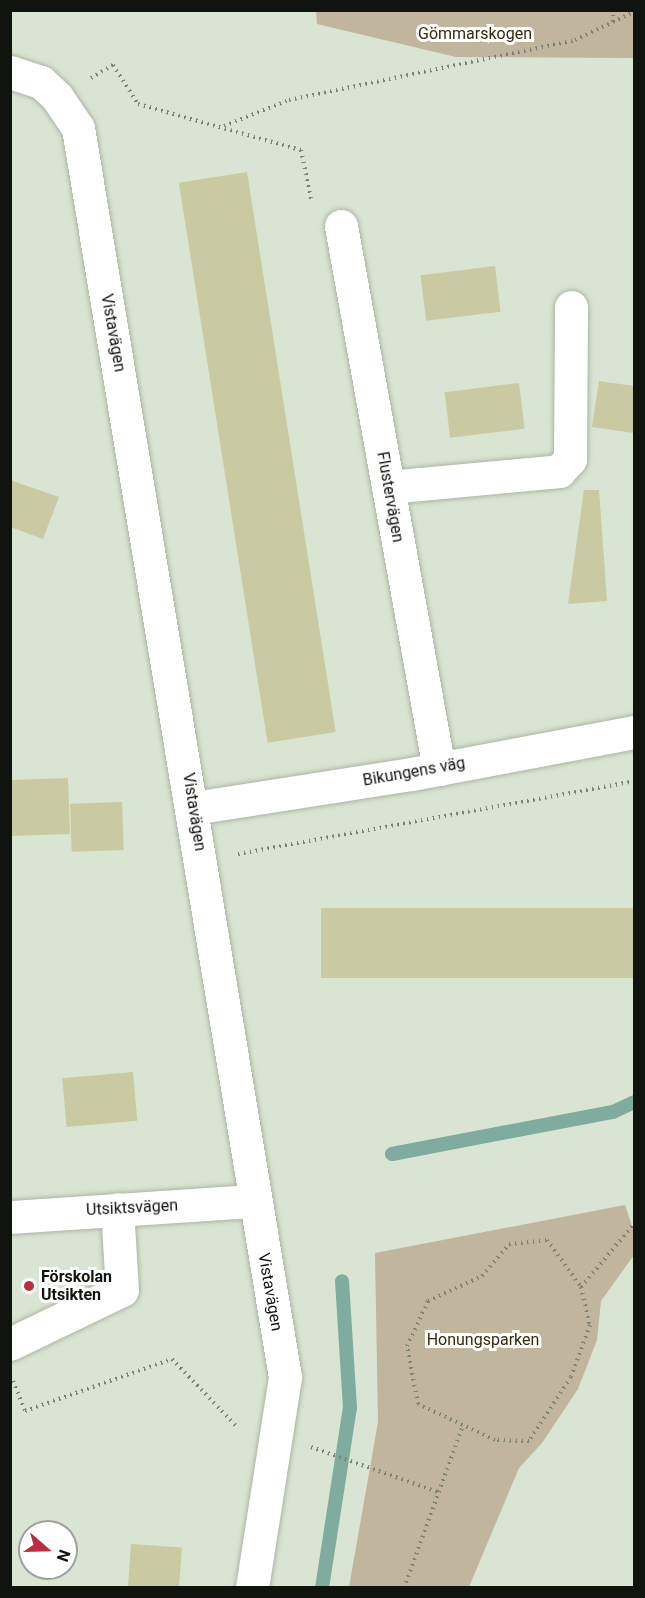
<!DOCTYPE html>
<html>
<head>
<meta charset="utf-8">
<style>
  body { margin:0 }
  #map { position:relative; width:645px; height:1598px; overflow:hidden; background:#dae4d2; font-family:Roboto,sans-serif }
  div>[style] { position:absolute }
  .green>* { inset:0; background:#c1b59e }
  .stream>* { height:14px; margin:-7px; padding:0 7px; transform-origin:7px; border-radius:7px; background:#7fac9e }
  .building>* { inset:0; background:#cacaa2; transform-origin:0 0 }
  .path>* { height:4px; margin-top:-2px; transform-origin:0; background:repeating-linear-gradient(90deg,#7b8276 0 1.5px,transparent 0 6px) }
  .roads { filter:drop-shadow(0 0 2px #acb5a4) drop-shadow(0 0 2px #acb5a4) }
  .minor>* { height:33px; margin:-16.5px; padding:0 16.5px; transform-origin:16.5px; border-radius:16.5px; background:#fff }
  .dots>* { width:16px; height:16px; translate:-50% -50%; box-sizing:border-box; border:3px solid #fff; border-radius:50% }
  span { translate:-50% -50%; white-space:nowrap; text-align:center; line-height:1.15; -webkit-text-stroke:6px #fff; paint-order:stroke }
  .park-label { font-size:16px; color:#372a0b }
  .street-label { font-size:16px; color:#11140e }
  .poi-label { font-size:16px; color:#11140e; font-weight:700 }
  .left { translate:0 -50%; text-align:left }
  .frame { position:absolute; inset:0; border:12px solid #11140e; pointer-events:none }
  .north { position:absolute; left:18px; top:1520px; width:60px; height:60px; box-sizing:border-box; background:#fff; border:2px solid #a0a19f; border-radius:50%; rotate:110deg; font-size:16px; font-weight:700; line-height:24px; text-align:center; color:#11140e }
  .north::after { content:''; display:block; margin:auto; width:21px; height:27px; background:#bc2b3f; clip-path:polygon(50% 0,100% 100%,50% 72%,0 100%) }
</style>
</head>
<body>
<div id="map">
  <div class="green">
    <div style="clip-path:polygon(316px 11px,634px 11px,634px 58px,456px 57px,317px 24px)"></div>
    <div style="clip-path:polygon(625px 1205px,634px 1232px,634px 1255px,601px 1301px,597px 1340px,578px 1389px,542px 1443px,519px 1468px,469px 1587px,349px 1587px,378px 1422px,375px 1253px)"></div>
  </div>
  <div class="stream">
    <div style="left:392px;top:1154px;width:225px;rotate:-10.8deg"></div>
    <div style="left:613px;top:1112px;width:23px;rotate:-25deg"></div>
    <div style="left:322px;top:1588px;width:182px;rotate:-81.2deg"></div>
    <div style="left:350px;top:1408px;width:127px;rotate:-93.6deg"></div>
  </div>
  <div class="building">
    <div style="left:247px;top:172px;width:567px;height:69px;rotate:81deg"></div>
    <div style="left:495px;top:266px;width:46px;height:75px;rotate:83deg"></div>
    <div style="clip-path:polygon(599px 381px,634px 386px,634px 433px,592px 427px)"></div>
    <div style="left:519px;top:383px;width:46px;height:75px;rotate:83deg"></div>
    <div style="clip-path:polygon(10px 480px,59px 497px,43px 539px,10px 527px)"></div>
    <div style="clip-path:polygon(584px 490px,599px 490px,607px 601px,568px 604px)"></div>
    <div style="left:68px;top:778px;width:56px;height:58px;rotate:88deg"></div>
    <div style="left:122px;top:802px;width:48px;height:52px;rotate:88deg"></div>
    <div style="left:634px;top:908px;width:70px;height:313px;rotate:90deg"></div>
    <div style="left:133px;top:1072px;width:49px;height:71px;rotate:85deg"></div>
    <div style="left:131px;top:1544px;width:51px;height:43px;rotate:4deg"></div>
  </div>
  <div class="path">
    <div style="left:613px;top:22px;width:12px;rotate:-90deg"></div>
    <div style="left:91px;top:78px;width:26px;rotate:-31deg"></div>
    <div style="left:113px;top:65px;width:46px;rotate:57.3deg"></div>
    <div style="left:138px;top:104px;width:169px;rotate:15.8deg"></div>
    <div style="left:301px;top:150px;width:54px;rotate:78.3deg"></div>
    <div style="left:224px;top:126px;width:70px;rotate:-21.8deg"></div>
    <div style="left:289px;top:100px;width:292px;rotate:-11.8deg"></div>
    <div style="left:575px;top:40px;width:65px;rotate:-25.4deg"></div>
    <div style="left:238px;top:854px;width:403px;rotate:-10.4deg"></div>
    <div style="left:547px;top:1240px;width:58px;rotate:54.1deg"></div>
    <div style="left:581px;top:1287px;width:39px;rotate:77deg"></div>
    <div style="left:590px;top:1325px;width:55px;rotate:110.1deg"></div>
    <div style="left:571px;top:1377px;width:77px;rotate:123.3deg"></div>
    <div style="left:529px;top:1441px;width:34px;rotate:-178deg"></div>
    <div style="left:495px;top:1440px;width:85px;rotate:-154.9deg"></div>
    <div style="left:418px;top:1404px;width:59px;rotate:-100.7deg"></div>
    <div style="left:407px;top:1346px;width:50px;rotate:-65deg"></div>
    <div style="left:428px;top:1301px;width:60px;rotate:-24.8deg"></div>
    <div style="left:482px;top:1276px;width:42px;rotate:-49.8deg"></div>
    <div style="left:509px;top:1244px;width:38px;rotate:-6deg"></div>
    <div style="left:581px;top:1287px;width:82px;rotate:-49.9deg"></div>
    <div style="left:13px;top:1381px;width:32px;rotate:68deg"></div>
    <div style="left:25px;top:1411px;width:156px;rotate:-19.5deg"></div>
    <div style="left:172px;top:1359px;width:95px;rotate:46.3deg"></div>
    <div style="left:311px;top:1447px;width:135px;rotate:19.5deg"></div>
    <div style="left:404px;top:1588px;width:170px;rotate:-70.1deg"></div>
  </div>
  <div class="roads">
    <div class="minor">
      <div style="left:10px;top:72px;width:33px;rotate:18deg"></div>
      <div style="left:41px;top:82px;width:22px;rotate:43deg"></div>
      <div style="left:57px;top:97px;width:37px;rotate:56deg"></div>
      <div style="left:78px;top:128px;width:1266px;rotate:80.59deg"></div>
      <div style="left:285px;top:1377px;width:214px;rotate:98.9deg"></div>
      <div style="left:341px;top:226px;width:552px;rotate:79.77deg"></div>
      <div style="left:388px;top:487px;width:172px;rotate:-5.3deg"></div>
      <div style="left:559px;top:471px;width:16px;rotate:-47deg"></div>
      <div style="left:570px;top:459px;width:152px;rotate:-89.6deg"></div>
      <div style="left:194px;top:808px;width:221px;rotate:-8.9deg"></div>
      <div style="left:412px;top:774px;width:226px;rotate:-10.7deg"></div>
      <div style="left:10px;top:1217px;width:245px;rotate:-3.8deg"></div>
      <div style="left:10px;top:1344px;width:124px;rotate:-25.7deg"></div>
      <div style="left:122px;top:1290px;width:81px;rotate:-93.5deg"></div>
    </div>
  </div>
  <div class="dots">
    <div style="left:29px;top:1286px;background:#bc2b3f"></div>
  </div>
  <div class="park-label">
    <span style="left:475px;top:34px">Gömmarskogen</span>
    <span style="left:483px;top:1340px">Honungsparken</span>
  </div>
  <div class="street-label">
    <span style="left:113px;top:333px;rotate:80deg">Vistavägen</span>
    <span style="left:390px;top:497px;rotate:80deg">Flustervägen</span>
    <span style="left:414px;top:772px;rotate:-10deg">Bikungens väg</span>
    <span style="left:194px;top:812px;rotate:81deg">Vistavägen</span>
    <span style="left:132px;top:1208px;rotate:-3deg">Utsiktsvägen</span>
    <span style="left:270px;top:1292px;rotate:80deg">Vistavägen</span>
  </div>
  <div class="poi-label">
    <span class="left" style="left:41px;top:1286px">Förskolan<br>Utsikten</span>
  </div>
  <div class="frame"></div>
  <div class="north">N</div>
</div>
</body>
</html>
